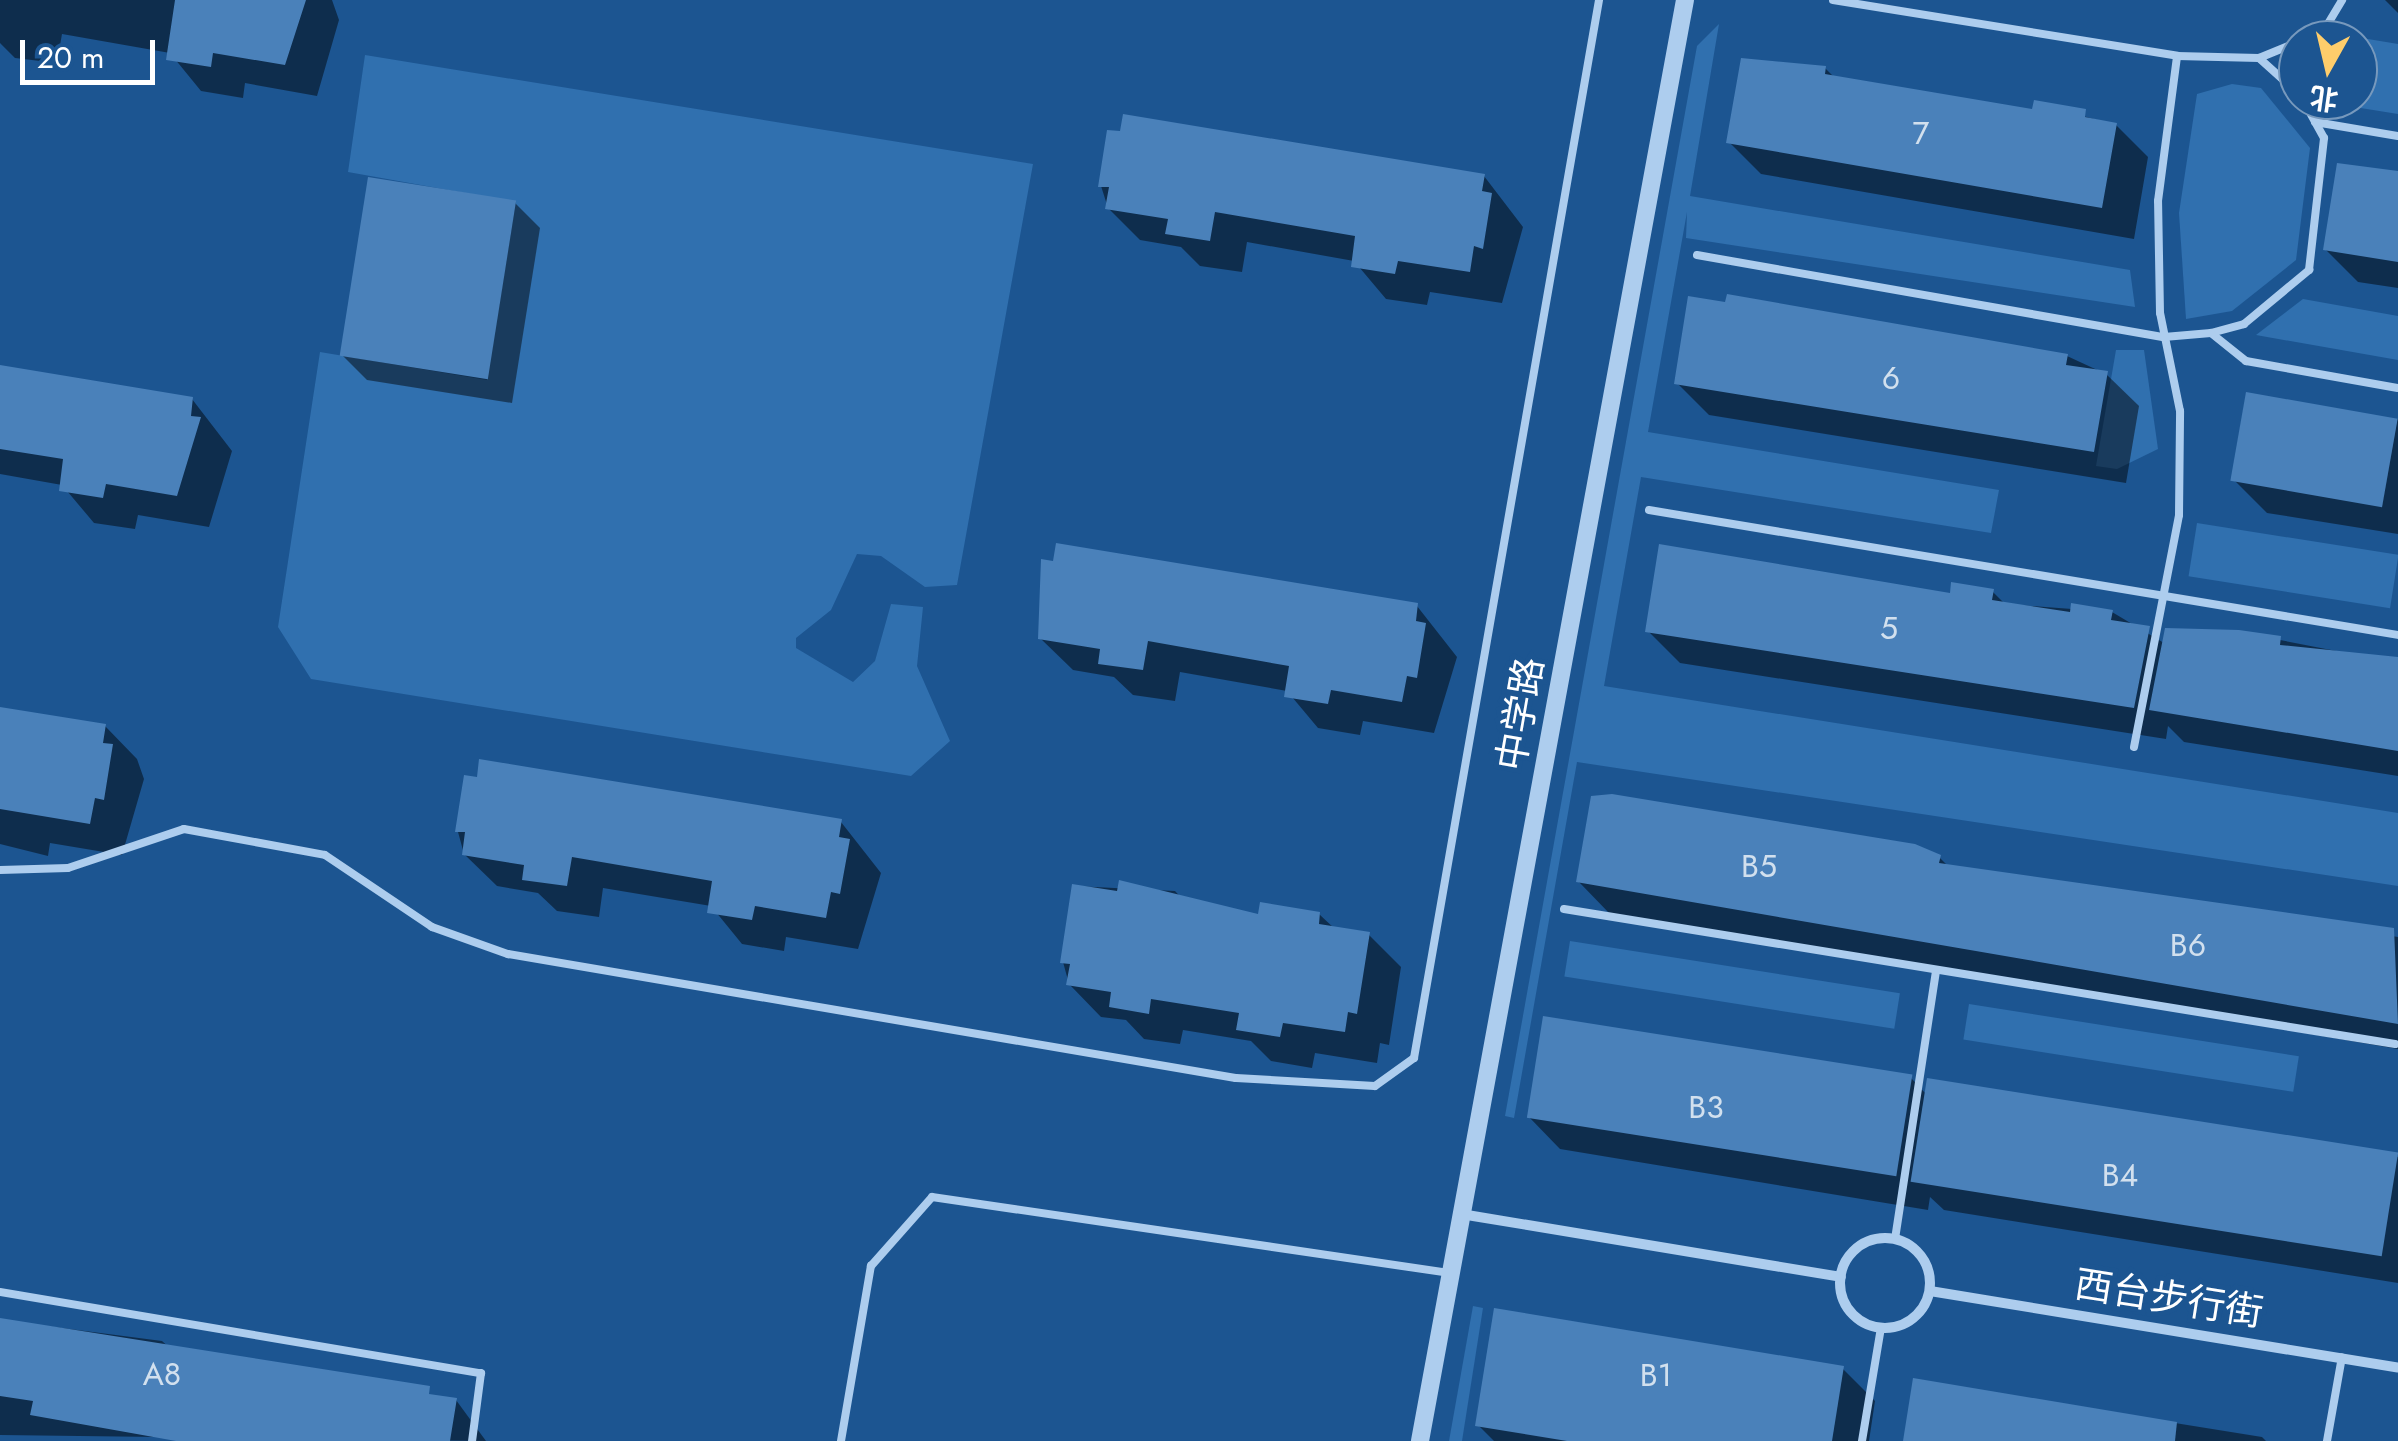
<!DOCTYPE html>
<html>
<head>
<meta charset="utf-8">
<style>
  body { margin:0 }
  #map { position:relative; width:2398px; height:1441px; overflow:hidden; background:#1c5591; font-family:Jost,"Noto Sans SC",sans-serif }
  div>[style] { position:absolute }
  .green>* { inset:0; background:#3070af; transform-origin:0 0 }
  .shadow>* { inset:0; background:#0007 }
  .building>* { inset:0; background:#4a81ba; transform-origin:0 0 }
  .service>* { height:8px; margin:-4px; padding:0 4px; transform-origin:4px; border-radius:4px; background:#adcdee }
  .minor>* { height:10px; margin:-5px; padding:0 5px; transform-origin:5px; border-radius:5px; background:#adcdee }
  .minor>.ring { margin:-5px; padding:0; box-sizing:content-box; background:none; border:10px solid #adcdee; border-radius:50% }
  .tertiary>* { height:18px; margin:-9px; padding:0 9px; transform-origin:9px; border-radius:9px; background:#adcdee }
  span { translate:-50% -50%; white-space:nowrap; text-align:center; line-height:1.15; -webkit-text-stroke:10px #1c5591; paint-order:stroke }
  .number-label { font-size:32px; color:#d2e0ee }
  .number-label span { -webkit-text-stroke-width:0 }
  .street-label { font-size:38px; color:#fff }
  .north { position:absolute; left:2278px; top:20px; width:100px; height:100px; box-sizing:border-box; background:#1c5591; border:2px solid #7799bd; border-radius:50%; rotate:188deg; font-size:28px; font-weight:700; line-height:40px; text-align:center; color:#fff }
  .north::after { content:''; display:block; margin:auto; width:35px; height:45px; background:#fecd6b; clip-path:polygon(50% 0,100% 100%,50% 72%,0 100%) }
  .scale { position:absolute; left:20px; top:40px; width:135px; height:45px; box-sizing:border-box; border:5px solid #fff; border-top:0; padding-left:12px; font-size:30px; line-height:35px; white-space:nowrap; color:#fff; -webkit-text-stroke:8px #1c5591; paint-order:stroke }
</style>
</head>
<body>
<div id="map">
  <div class="green">
    <div style="clip-path:polygon(1719px 24px,1690px 196px,2130px 270px,2135px 307px,1686px 238px,1687px 212px,1648px 432px,1999px 490px,1991px 533px,1641px 477px,1604px 686px,2398px 813px,2398px 886px,1577px 762px,1514px 1118px,1505px 1116px,1697px 46px)"></div>
    <div style="clip-path:polygon(2356px 37px,2398px 44px,2398px 114px,2317px 101px,2358px 100px)"></div>
    <div style="clip-path:polygon(365px 55px,1033px 164px,957px 585px,925px 587px,881px 556px,857px 554px,831px 610px,796px 638px,796px 648px,853px 682px,875px 661px,891px 604px,923px 607px,917px 666px,950px 741px,911px 776px,311px 679px,278px 627px,320px 352px,487px 380px,516px 202px,348px 172px)"></div>
    <div style="clip-path:polygon(2232px 84px,2261px 88px,2310px 148px,2296px 260px,2232px 311px,2186px 319px,2179px 213px,2197px 94px)"></div>
    <div style="clip-path:polygon(2303px 299px,2398px 316px,2398px 360px,2256px 335px)"></div>
    <div style="clip-path:polygon(2116px 350px,2144px 350px,2158px 449px,2117px 469px,2096px 466px)"></div>
    <div style="left:2197px;top:523px;width:204px;height:54px;rotate:9deg"></div>
    <div style="left:1570px;top:941px;width:334px;height:36px;rotate:9deg"></div>
    <div style="left:1969px;top:1004px;width:334px;height:36px;rotate:9deg"></div>
    <div style="clip-path:polygon(1473px 1306px,1483px 1308px,1462px 1441px,1449px 1441px)"></div>
  </div>
  <div class="shadow">
    <div style="clip-path:polygon(0 0,332px 0,339px 20px,317px 96px,245px 83px,243px 98px,201px 91px,170px 53px,62px 34px,57px 63px,15px 58px,0 43px)"></div>
    <div style="clip-path:polygon(2385px 0,2398px 0,2398px 13px)"></div>
    <div style="clip-path:polygon(1825px 68px,1835px 78px,2034px 112px,2035px 103px,2116px 125px,2148px 157px,2134px 239px,1761px 174px,1729px 142px)"></div>
    <div style="clip-path:polygon(2398px 175px,2398px 288px,2358px 282px,2326px 250px)"></div>
    <div style="clip-path:polygon(1484px 176px,1523px 227px,1502px 303px,1430px 292px,1427px 305px,1386px 299px,1354px 261px,1247px 242px,1242px 272px,1200px 266px,1181px 247px,1140px 240px,1108px 208px,1101px 186px)"></div>
    <div style="clip-path:polygon(515px 203px,540px 228px,512px 403px,367px 380px,342px 355px)"></div>
    <div style="clip-path:polygon(2067px 356px,2106px 374px,2139px 406px,2126px 483px,1709px 415px,1677px 383px)"></div>
    <div style="clip-path:polygon(0 368px,192px 399px,232px 451px,209px 527px,138px 515px,135px 529px,94px 523px,62px 485px,0 474px)"></div>
    <div style="clip-path:polygon(2398px 419px,2398px 534px,2267px 513px,2235px 481px)"></div>
    <div style="clip-path:polygon(1993px 592px,2005px 604px,2112px 612px,2164px 643px,2239px 632px,2398px 663px,2398px 776px,2184px 742px,2168px 726px,2166px 739px,1680px 663px,1648px 631px)"></div>
    <div style="clip-path:polygon(1417px 606px,1457px 657px,1434px 733px,1363px 721px,1360px 735px,1318px 728px,1287px 691px,1180px 672px,1175px 701px,1133px 695px,1114px 677px,1073px 670px,1040px 638px)"></div>
    <div style="clip-path:polygon(0 709px,105px 726px,137px 759px,144px 779px,122px 855px,50px 843px,48px 856px,0 844px)"></div>
    <div style="clip-path:polygon(841px 822px,881px 873px,858px 949px,786px 937px,784px 951px,742px 944px,711px 906px,603px 888px,599px 917px,557px 911px,538px 893px,497px 886px,464px 854px,458px 832px)"></div>
    <div style="clip-path:polygon(1939px 857px,1948px 866px,2398px 937px,2398px 1049px,1610px 914px,1578px 881px)"></div>
    <div style="clip-path:polygon(1074px 886px,1175px 891px,1189px 906px,1260px 917px,1319px 914px,1335px 929px,1369px 935px,1401px 967px,1389px 1045px,1380px 1043px,1377px 1063px,1315px 1053px,1312px 1068px,1271px 1061px,1251px 1041px,1183px 1030px,1180px 1044px,1144px 1039px,1126px 1020px,1101px 1017px,1069px 984px,1063px 962px)"></div>
    <div style="clip-path:polygon(1911px 1078px,1927px 1095px,2398px 1157px,2398px 1283px,1944px 1210px,1930px 1197px,1928px 1210px,1560px 1149px,1528px 1116px)"></div>
    <div style="clip-path:polygon(0 1320px,162px 1341px,172px 1350px,456px 1400px,486px 1441px,0 1435px)"></div>
    <div style="clip-path:polygon(1843px 1369px,1875px 1401px,1869px 1441px,1494px 1441px,1478px 1425px)"></div>
    <div style="clip-path:polygon(1915px 1381px,2262px 1437px,2266px 1441px,1906px 1441px)"></div>
  </div>
  <div class="building">
    <div style="clip-path:polygon(175px 0,306px 0,285px 65px,213px 53px,211px 67px,166px 60px)"></div>
    <div style="clip-path:polygon(1741px 58px,1826px 66px,1825px 74px,2032px 109px,2034px 100px,2086px 109px,2085px 117px,2117px 123px,2102px 208px,1726px 143px)"></div>
    <div style="clip-path:polygon(1123px 114px,1485px 174px,1482px 191px,1492px 193px,1483px 249px,1474px 246px,1470px 272px,1398px 261px,1395px 274px,1351px 267px,1355px 236px,1215px 212px,1210px 241px,1165px 234px,1168px 219px,1105px 209px,1109px 187px,1098px 187px,1107px 130px,1120px 131px)"></div>
    <div style="clip-path:polygon(2337px 163px,2398px 171px,2398px 262px,2323px 250px)"></div>
    <div style="left:368px;top:177px;width:150px;height:181px;rotate:9deg"></div>
    <div style="clip-path:polygon(1727px 294px,2068px 354px,2066px 365px,2108px 371px,2094px 452px,1674px 384px,1688px 296px,1725px 302px)"></div>
    <div style="clip-path:polygon(0 365px,193px 397px,191px 416px,201px 417px,177px 496px,106px 484px,103px 498px,59px 491px,63px 459px,0 449px)"></div>
    <div style="left:2246px;top:392px;width:154px;height:90px;rotate:10deg"></div>
    <div style="clip-path:polygon(1056px 543px,1418px 603px,1416px 621px,1426px 623px,1417px 678px,1407px 676px,1402px 702px,1331px 690px,1328px 704px,1284px 697px,1289px 666px,1148px 641px,1143px 670px,1098px 664px,1100px 649px,1038px 639px,1041px 559px,1053px 561px)"></div>
    <div style="clip-path:polygon(1659px 544px,1950px 593px,1951px 582px,1994px 589px,1992px 600px,2070px 612px,2071px 603px,2113px 610px,2111px 620px,2150px 626px,2134px 708px,1645px 632px)"></div>
    <div style="clip-path:polygon(2165px 628px,2239px 630px,2281px 636px,2280px 645px,2398px 657px,2398px 751px,2149px 710px)"></div>
    <div style="clip-path:polygon(0 707px,106px 724px,103px 743px,113px 744px,104px 800px,95px 798px,90px 824px,0 809px)"></div>
    <div style="clip-path:polygon(479px 759px,842px 819px,839px 837px,850px 839px,840px 894px,831px 892px,826px 918px,755px 906px,752px 920px,707px 913px,712px 881px,572px 857px,567px 886px,522px 880px,524px 865px,462px 855px,465px 832px,455px 832px,464px 775px,477px 777px)"></div>
    <div style="clip-path:polygon(1612px 794px,1915px 844px,1941px 855px,1939px 863px,2394px 928px,2398px 1024px,1576px 882px,1591px 796px)"></div>
    <div style="clip-path:polygon(1119px 880px,1258px 914px,1260px 902px,1320px 912px,1319px 924px,1370px 932px,1357px 1014px,1348px 1012px,1345px 1032px,1283px 1023px,1280px 1037px,1236px 1030px,1239px 1013px,1151px 999px,1149px 1014px,1109px 1007px,1111px 992px,1066px 985px,1070px 964px,1060px 963px,1072px 884px,1117px 891px)"></div>
    <div style="left:1543px;top:1016px;width:374px;height:103px;rotate:9deg"></div>
    <div style="left:1927px;top:1078px;width:477px;height:105px;rotate:9deg"></div>
    <div style="clip-path:polygon(1494px 1308px,1844px 1366px,1832px 1441px,1567px 1441px,1475px 1426px)"></div>
    <div style="clip-path:polygon(0 1318px,430px 1386px,429px 1394px,457px 1398px,450px 1441px,176px 1441px,30px 1415px,33px 1401px,0 1396px)"></div>
    <div style="clip-path:polygon(1913px 1378px,2177px 1422px,2175px 1441px,1903px 1441px)"></div>
  </div>
  <div class="service">
    <div style="left:1833px;top:0;width:349px;rotate:9.2deg"></div>
    <div style="left:2177px;top:56px;width:82px;rotate:1.4deg"></div>
    <div style="left:2259px;top:58px;width:42px;rotate:-22.3deg"></div>
    <div style="left:2302px;top:40px;width:22px;rotate:-21deg"></div>
    <div style="left:2323px;top:32px;width:37px;rotate:-59deg"></div>
    <div style="left:2259px;top:58px;width:52px;rotate:41.9deg"></div>
    <div style="left:2315px;top:122px;width:84px;rotate:9.6deg"></div>
    <div style="left:1697px;top:255px;width:474px;rotate:10deg"></div>
    <div style="left:2164px;top:337px;width:47px;rotate:-4.9deg"></div>
    <div style="left:2211px;top:333px;width:34px;rotate:-15deg"></div>
    <div style="left:2244px;top:324px;width:85px;rotate:-39.7deg"></div>
    <div style="left:2309px;top:270px;width:133px;rotate:-83.5deg"></div>
    <div style="left:2324px;top:138px;width:43px;rotate:-118.9deg"></div>
    <div style="left:2211px;top:333px;width:45px;rotate:38.7deg"></div>
    <div style="left:2246px;top:361px;width:154px;rotate:10.1deg"></div>
    <div style="left:1649px;top:510px;width:759px;rotate:9.47deg"></div>
    <div style="left:2134px;top:747px;width:236px;rotate:-79deg"></div>
    <div style="left:2179px;top:515px;width:104px;rotate:-89.4deg"></div>
    <div style="left:2180px;top:411px;width:100px;rotate:-101.5deg"></div>
    <div style="left:2160px;top:313px;width:112px;rotate:-91deg"></div>
    <div style="left:2158px;top:201px;width:146px;rotate:-82.5deg"></div>
    <div style="left:0;top:870px;width:68px;rotate:-1.7deg"></div>
    <div style="left:68px;top:868px;width:122px;rotate:-18.6deg"></div>
    <div style="left:184px;top:829px;width:143px;rotate:10.4deg"></div>
    <div style="left:325px;top:855px;width:129px;rotate:33.9deg"></div>
    <div style="left:432px;top:927px;width:81px;rotate:19.6deg"></div>
    <div style="left:508px;top:954px;width:738px;rotate:9.67deg"></div>
    <div style="left:1236px;top:1078px;width:139px;rotate:3.3deg"></div>
    <div style="left:1375px;top:1086px;width:48px;rotate:-35.7deg"></div>
    <div style="left:1414px;top:1058px;width:1074px;rotate:-80.08deg"></div>
    <div style="left:1564px;top:909px;width:842px;rotate:9.23deg"></div>
    <div style="left:1895px;top:1239px;width:272px;rotate:-81.3deg"></div>
    <div style="left:0;top:1292px;width:488px;rotate:9.6deg"></div>
    <div style="left:481px;top:1373px;width:69px;rotate:97.5deg"></div>
    <div style="left:841px;top:1441px;width:178px;rotate:-80.3deg"></div>
    <div style="left:871px;top:1266px;width:92px;rotate:-48.5deg"></div>
    <div style="left:932px;top:1197px;width:524px;rotate:8.35deg"></div>
    <div style="left:1862px;top:1441px;width:115px;rotate:-80.5deg"></div>
    <div style="left:2327px;top:1441px;width:85px;rotate:-79.9deg"></div>
  </div>
  <div class="minor">
    <div style="left:1461px;top:1214px;width:385px;rotate:9.4deg"></div>
    <div class="ring" style="left:1840px;top:1238px;width:80px;height:80px"></div>
    <div style="left:1930px;top:1291px;width:474px;rotate:9.3deg"></div>
  </div>
  <div class="tertiary">
    <div style="left:1420px;top:1441px;width:1465px;rotate:-79.58deg"></div>
  </div>
  <div class="number-label">
    <span style="left:1921px;top:133px">7</span>
    <span style="left:1891px;top:378px">6</span>
    <span style="left:1889px;top:628px">5</span>
    <span style="left:1759px;top:866px">B5</span>
    <span style="left:2188px;top:945px">B6</span>
    <span style="left:1706px;top:1107px">B3</span>
    <span style="left:2120px;top:1175px">B4</span>
    <span style="left:162px;top:1374px">A8</span>
    <span style="left:1656px;top:1375px">B1</span>
  </div>
  <div class="street-label">
    <span style="left:1520px;top:714px;rotate:-80deg">中学路</span>
    <span style="left:2169px;top:1298px;rotate:9deg">西台步行街</span>
  </div>
  <div class="north">北</div>
  <div class="scale">20 m</div>
</div>
</body>
</html>
